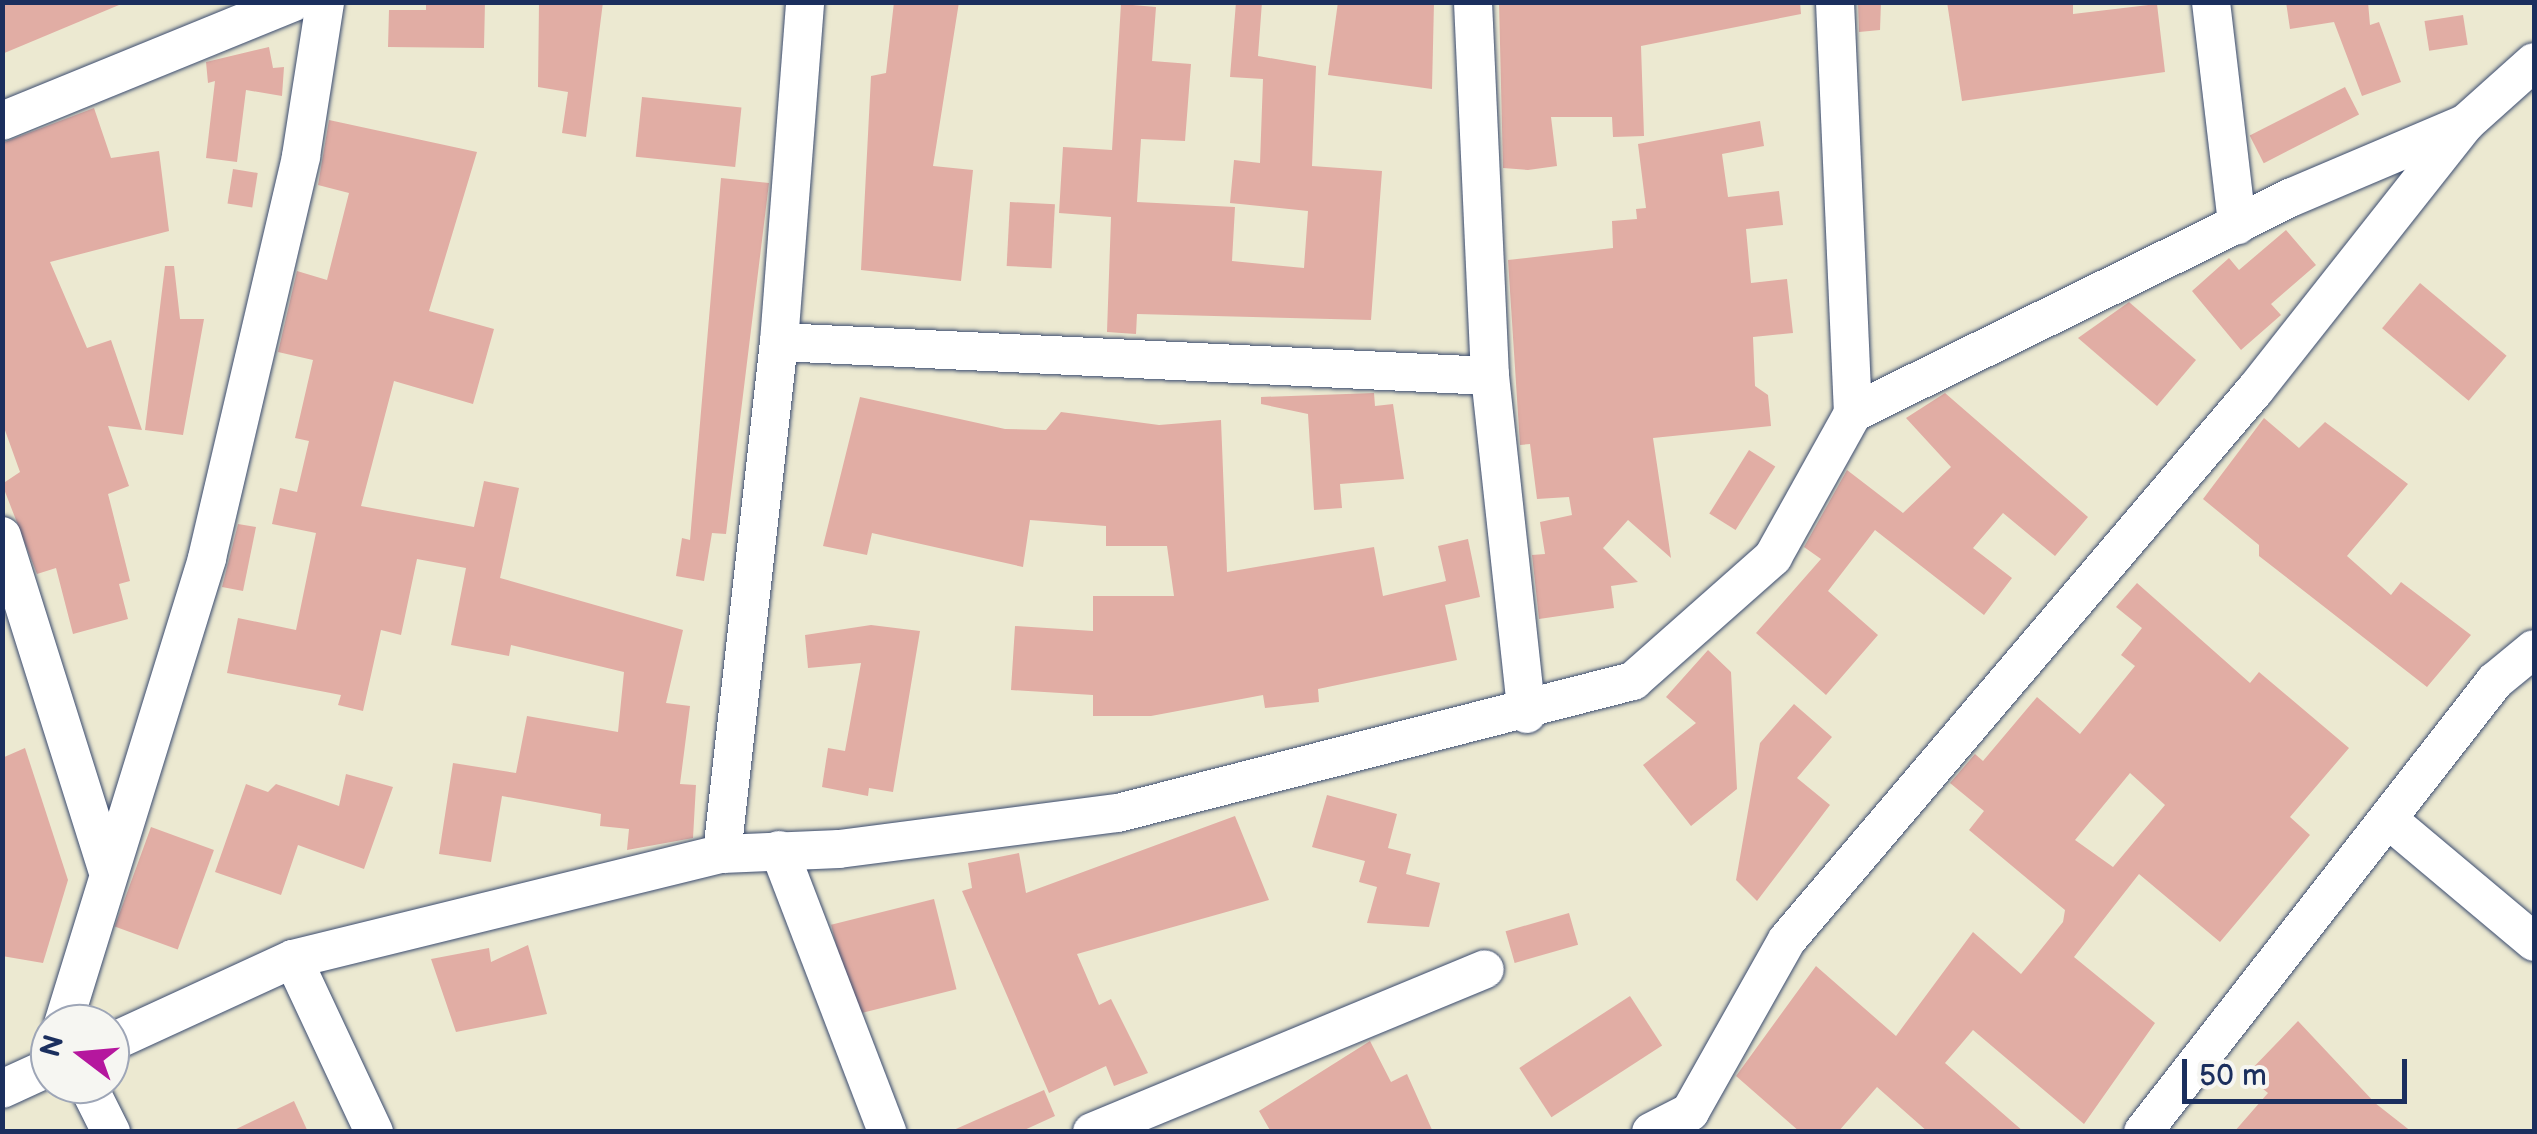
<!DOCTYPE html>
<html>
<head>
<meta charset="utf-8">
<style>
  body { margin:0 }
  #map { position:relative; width:2537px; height:1134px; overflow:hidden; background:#ece9d1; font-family:"Balsamiq Sans",sans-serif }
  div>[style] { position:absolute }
  .building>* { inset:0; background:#e1ada4; transform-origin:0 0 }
  .roads { filter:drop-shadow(0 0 2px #3a4b6f) drop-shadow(0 0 2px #3a4b6f) }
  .minor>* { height:38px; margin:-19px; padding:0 19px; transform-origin:19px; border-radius:19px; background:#fff }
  span { translate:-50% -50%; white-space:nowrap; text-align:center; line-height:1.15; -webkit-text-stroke:10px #f6f6f2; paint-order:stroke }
  .frame { position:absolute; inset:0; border:5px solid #1b2f5e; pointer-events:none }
  .north { position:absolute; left:30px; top:1004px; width:100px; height:100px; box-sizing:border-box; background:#f6f6f2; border:2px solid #9ea6b7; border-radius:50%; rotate:286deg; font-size:28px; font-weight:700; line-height:40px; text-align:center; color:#1b2f5e }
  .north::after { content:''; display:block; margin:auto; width:35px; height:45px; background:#b5179e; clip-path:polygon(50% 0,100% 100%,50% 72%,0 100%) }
  .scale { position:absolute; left:2182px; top:1059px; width:225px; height:45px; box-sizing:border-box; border:5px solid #1b2f5e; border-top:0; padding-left:12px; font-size:30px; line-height:35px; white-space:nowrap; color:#1b2f5e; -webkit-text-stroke:8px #f6f6f2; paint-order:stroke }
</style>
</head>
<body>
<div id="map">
  <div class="building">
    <div style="clip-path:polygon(2px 2px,119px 2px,119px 5px,2px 54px)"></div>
    <div style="clip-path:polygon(426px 2px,485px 2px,484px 48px,388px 47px,389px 10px,426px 10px)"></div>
    <div style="clip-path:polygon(539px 2px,603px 2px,586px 137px,562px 133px,568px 92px,538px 87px)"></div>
    <div style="clip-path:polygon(894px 2px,959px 2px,933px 166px,973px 170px,961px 281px,861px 270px,871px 76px,886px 73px)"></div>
    <div style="clip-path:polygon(1236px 2px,1262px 2px,1258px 56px,1316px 66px,1312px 166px,1382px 171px,1371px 320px,1137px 314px,1136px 334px,1107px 332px,1111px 217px,1059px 213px,1063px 147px,1112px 150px,1121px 4px,1156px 7px,1152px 61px,1191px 64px,1185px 141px,1141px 139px,1137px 202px,1235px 207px,1232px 261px,1304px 268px,1308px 211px,1230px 203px,1234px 160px,1260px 163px,1263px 79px,1230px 77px)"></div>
    <div style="clip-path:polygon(1338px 2px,1434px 2px,1432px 89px,1328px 75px)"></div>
    <div style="clip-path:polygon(1499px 2px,1800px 2px,1801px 14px,1641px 46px,1644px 136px,1613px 137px,1612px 117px,1551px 117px,1557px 166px,1528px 170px,1503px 168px)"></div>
    <div style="clip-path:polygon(1858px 2px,1881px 2px,1880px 30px,1859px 32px)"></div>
    <div style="clip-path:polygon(1947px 2px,2073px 2px,2073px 14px,2157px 4px,2165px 72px,1962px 101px)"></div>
    <div style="clip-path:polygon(2286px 2px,2368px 2px,2370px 25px,2379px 22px,2401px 82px,2362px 96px,2334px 22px,2290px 29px)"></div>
    <div style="left:2463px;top:15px;width:30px;height:39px;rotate:81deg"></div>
    <div style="clip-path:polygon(269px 47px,273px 68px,284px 67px,282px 96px,246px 90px,237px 162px,206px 158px,215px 81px,208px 83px,206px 62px)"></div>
    <div style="left:2345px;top:87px;width:31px;height:107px;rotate:63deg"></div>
    <div style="left:642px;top:97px;width:100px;height:60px;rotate:6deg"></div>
    <div style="clip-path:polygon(94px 108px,111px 158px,159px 151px,169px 231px,50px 262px,87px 348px,111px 340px,142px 430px,108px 426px,129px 486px,108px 494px,130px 581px,119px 584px,128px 619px,73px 634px,56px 568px,37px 574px,2px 484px,20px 472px,2px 422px,2px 143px)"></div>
    <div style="clip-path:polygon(329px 120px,477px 152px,429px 311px,494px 329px,473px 404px,394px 381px,361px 506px,474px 527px,484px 481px,519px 488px,500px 578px,683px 630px,666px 703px,690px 706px,680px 784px,696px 785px,693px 838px,627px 850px,629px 829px,600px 826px,601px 814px,502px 796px,491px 862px,439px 854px,453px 763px,516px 773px,527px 716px,618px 732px,624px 672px,511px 645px,509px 656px,451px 645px,466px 568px,417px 559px,401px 635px,381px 630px,363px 711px,338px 705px,341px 695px,227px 673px,238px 618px,296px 630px,316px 533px,272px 524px,280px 488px,297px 492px,309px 441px,295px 438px,313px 360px,278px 352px,297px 271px,327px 280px,349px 193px,318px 185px)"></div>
    <div style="clip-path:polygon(1760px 121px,1764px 146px,1722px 154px,1728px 197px,1779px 191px,1783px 225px,1746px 229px,1751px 283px,1787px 279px,1793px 333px,1753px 337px,1755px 386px,1768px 395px,1771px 426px,1653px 438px,1671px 558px,1628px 520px,1603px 548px,1638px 582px,1611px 586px,1614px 608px,1539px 619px,1532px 555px,1545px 554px,1540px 522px,1572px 515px,1569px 497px,1537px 499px,1530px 444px,1520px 445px,1508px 260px,1613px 248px,1612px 221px,1637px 219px,1636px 209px,1646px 208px,1638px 144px)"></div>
    <div style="left:233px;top:169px;width:25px;height:35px;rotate:9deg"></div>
    <div style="clip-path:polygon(721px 178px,769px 183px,726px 534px,712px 533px,704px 581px,676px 576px,682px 538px,690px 540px)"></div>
    <div style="left:1010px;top:202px;width:45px;height:64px;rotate:3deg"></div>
    <div style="clip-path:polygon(2286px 230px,2316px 265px,2271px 304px,2281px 315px,2241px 350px,2192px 291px,2229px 258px,2239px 270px)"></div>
    <div style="clip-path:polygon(165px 266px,174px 266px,180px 319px,204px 319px,183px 435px,145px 430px)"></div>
    <div style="left:2420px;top:283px;width:113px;height:59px;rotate:40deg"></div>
    <div style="clip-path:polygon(2129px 302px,2196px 360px,2157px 406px,2078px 338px)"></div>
    <div style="clip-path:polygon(1374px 393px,1375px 406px,1393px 404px,1404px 479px,1340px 484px,1342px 508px,1314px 510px,1308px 414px,1261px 404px,1261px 397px)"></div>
    <div style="clip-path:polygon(1945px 393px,2088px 517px,2055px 556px,2003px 513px,1973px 548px,2012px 578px,1984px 615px,1875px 530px,1828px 591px,1878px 635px,1826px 695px,1756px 633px,1821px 559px,1804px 547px,1847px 470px,1903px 513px,1951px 467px,1906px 418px)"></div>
    <div style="clip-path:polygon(860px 397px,1005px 429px,1046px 430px,1061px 412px,1159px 425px,1221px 420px,1227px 572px,1374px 547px,1383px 596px,1446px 581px,1438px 546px,1468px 539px,1480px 597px,1445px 605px,1457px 660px,1318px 689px,1319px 702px,1265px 708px,1263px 695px,1151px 716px,1093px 716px,1093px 695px,1011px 690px,1015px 626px,1093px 631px,1093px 596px,1174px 596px,1167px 546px,1106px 546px,1106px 526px,1030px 520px,1023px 567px,872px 533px,867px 555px,823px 546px)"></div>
    <div style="clip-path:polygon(2264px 418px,2299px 448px,2325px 422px,2408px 484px,2347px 556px,2391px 595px,2401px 582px,2471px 635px,2427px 687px,2259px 556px,2259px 545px,2203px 499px)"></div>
    <div style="left:1749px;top:450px;width:31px;height:75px;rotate:32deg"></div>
    <div style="clip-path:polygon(238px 524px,256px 527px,243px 591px,222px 587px)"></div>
    <div style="clip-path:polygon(evenodd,2137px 583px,2250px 683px,2259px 672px,2349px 748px,2290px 817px,2310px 835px,2220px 942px,2139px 874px,2074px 957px,2155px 1023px,2084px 1124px,1973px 1030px,1945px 1063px,2024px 1132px,1928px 1132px,1877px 1087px,1838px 1132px,1800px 1132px,1736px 1076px,1816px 966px,1896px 1036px,1973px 932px,2021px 974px,2063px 922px,2065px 910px,1969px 830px,1984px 811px,1950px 783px,1975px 754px,1983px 761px,2037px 697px,2080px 734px,2135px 666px,2121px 655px,2142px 628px,2116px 607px,2137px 583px,2130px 773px,2165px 805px,2113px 867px,2075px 840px,2130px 773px)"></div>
    <div style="clip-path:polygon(871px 625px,920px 631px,893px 792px,869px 788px,868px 796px,822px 787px,828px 748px,845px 751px,861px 663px,808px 668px,805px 635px)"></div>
    <div style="clip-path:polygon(1708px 650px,1731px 672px,1737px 789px,1691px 826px,1643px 765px,1696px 723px,1666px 697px)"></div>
    <div style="clip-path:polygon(1794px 704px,1832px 737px,1797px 778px,1830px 805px,1757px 901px,1736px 880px,1760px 743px)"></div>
    <div style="clip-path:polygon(25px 748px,68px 880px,43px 963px,2px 956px,2px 758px)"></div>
    <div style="clip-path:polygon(346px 774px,393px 787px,364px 869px,298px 845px,281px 895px,215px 872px,246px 784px,268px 792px,276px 784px,339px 806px)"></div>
    <div style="clip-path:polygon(1327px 795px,1397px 814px,1388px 848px,1411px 854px,1406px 874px,1440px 883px,1429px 927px,1367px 923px,1377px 887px,1359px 882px,1365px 861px,1312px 847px)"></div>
    <div style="clip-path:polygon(1235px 816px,1269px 900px,1077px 954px,1099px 1005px,1111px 999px,1148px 1073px,1114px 1086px,1106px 1066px,1049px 1093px,962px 891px,972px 888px,968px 863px,1019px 853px,1026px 893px)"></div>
    <div style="left:151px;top:827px;width:67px;height:106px;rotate:20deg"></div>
    <div style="left:934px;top:899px;width:93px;height:106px;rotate:76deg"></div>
    <div style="left:1569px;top:913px;width:33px;height:66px;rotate:74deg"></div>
    <div style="clip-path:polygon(528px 945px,547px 1014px,456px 1032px,431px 959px,489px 948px,491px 962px)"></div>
    <div style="left:1630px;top:996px;width:59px;height:132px;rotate:57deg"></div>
    <div style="clip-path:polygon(2298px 1021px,2375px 1103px,2412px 1132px,2234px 1132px,2268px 1093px,2246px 1075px)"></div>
    <div style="clip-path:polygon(1370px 1041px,1391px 1082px,1407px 1074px,1433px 1132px,1271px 1132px,1259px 1111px)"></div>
    <div style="clip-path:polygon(1044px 1090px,1055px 1116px,1020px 1132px,949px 1132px)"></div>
    <div style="clip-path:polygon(294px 1101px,308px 1132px,230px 1132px)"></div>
  </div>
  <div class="roads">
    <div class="minor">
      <div style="left:1473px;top:2px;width:374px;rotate:87.4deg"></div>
      <div style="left:1490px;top:376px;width:340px;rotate:83.8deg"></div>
      <div style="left:1835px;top:2px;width:411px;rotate:87.5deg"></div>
      <div style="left:2211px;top:2px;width:225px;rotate:83.3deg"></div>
      <div style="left:2px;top:121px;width:315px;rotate:-22.2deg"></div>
      <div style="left:779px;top:342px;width:712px;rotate:2.74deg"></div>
      <div style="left:2px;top:536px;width:349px;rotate:72.5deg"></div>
      <div style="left:2390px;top:821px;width:188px;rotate:40deg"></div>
      <div style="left:779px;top:850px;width:302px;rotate:69deg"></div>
      <div style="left:722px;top:854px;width:515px;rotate:-83.65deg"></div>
      <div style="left:779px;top:342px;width:341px;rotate:-85.6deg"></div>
      <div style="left:293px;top:959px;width:191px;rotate:64.9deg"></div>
      <div style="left:63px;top:1024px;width:488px;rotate:-72.8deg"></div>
      <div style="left:207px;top:558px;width:413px;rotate:-76.8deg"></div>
      <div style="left:301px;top:156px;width:156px;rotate:-81.1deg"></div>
      <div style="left:110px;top:1043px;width:201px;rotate:-24.7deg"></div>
      <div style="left:293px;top:959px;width:442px;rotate:-13.8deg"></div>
      <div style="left:722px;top:854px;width:117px;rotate:-2.4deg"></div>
      <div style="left:839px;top:849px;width:281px;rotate:-7.4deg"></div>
      <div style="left:1118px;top:813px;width:532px;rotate:-14.38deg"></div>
      <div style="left:1633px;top:681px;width:187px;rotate:-41.5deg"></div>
      <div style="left:1773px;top:557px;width:165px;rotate:-60.9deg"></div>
      <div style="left:1853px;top:413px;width:489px;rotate:-26.2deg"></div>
      <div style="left:2292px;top:197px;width:189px;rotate:-23deg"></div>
      <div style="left:87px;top:1084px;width:54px;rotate:63.4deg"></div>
      <div style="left:2px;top:1089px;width:53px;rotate:-24.6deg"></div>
      <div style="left:1092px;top:1132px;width:425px;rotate:-22.5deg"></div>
      <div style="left:1651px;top:1132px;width:44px;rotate:-27.1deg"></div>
      <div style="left:1690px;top:1112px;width:197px;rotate:-60.6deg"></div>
      <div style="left:1787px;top:940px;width:722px;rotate:-49.61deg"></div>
      <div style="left:2255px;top:390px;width:340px;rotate:-51.7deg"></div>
      <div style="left:2466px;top:123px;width:91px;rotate:-41.9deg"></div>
      <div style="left:2143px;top:1132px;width:572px;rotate:-52.03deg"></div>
      <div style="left:2495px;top:681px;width:50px;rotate:-39.4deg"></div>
    </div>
  </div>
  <div class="frame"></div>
  <div class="north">N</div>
  <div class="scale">50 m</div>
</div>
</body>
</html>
